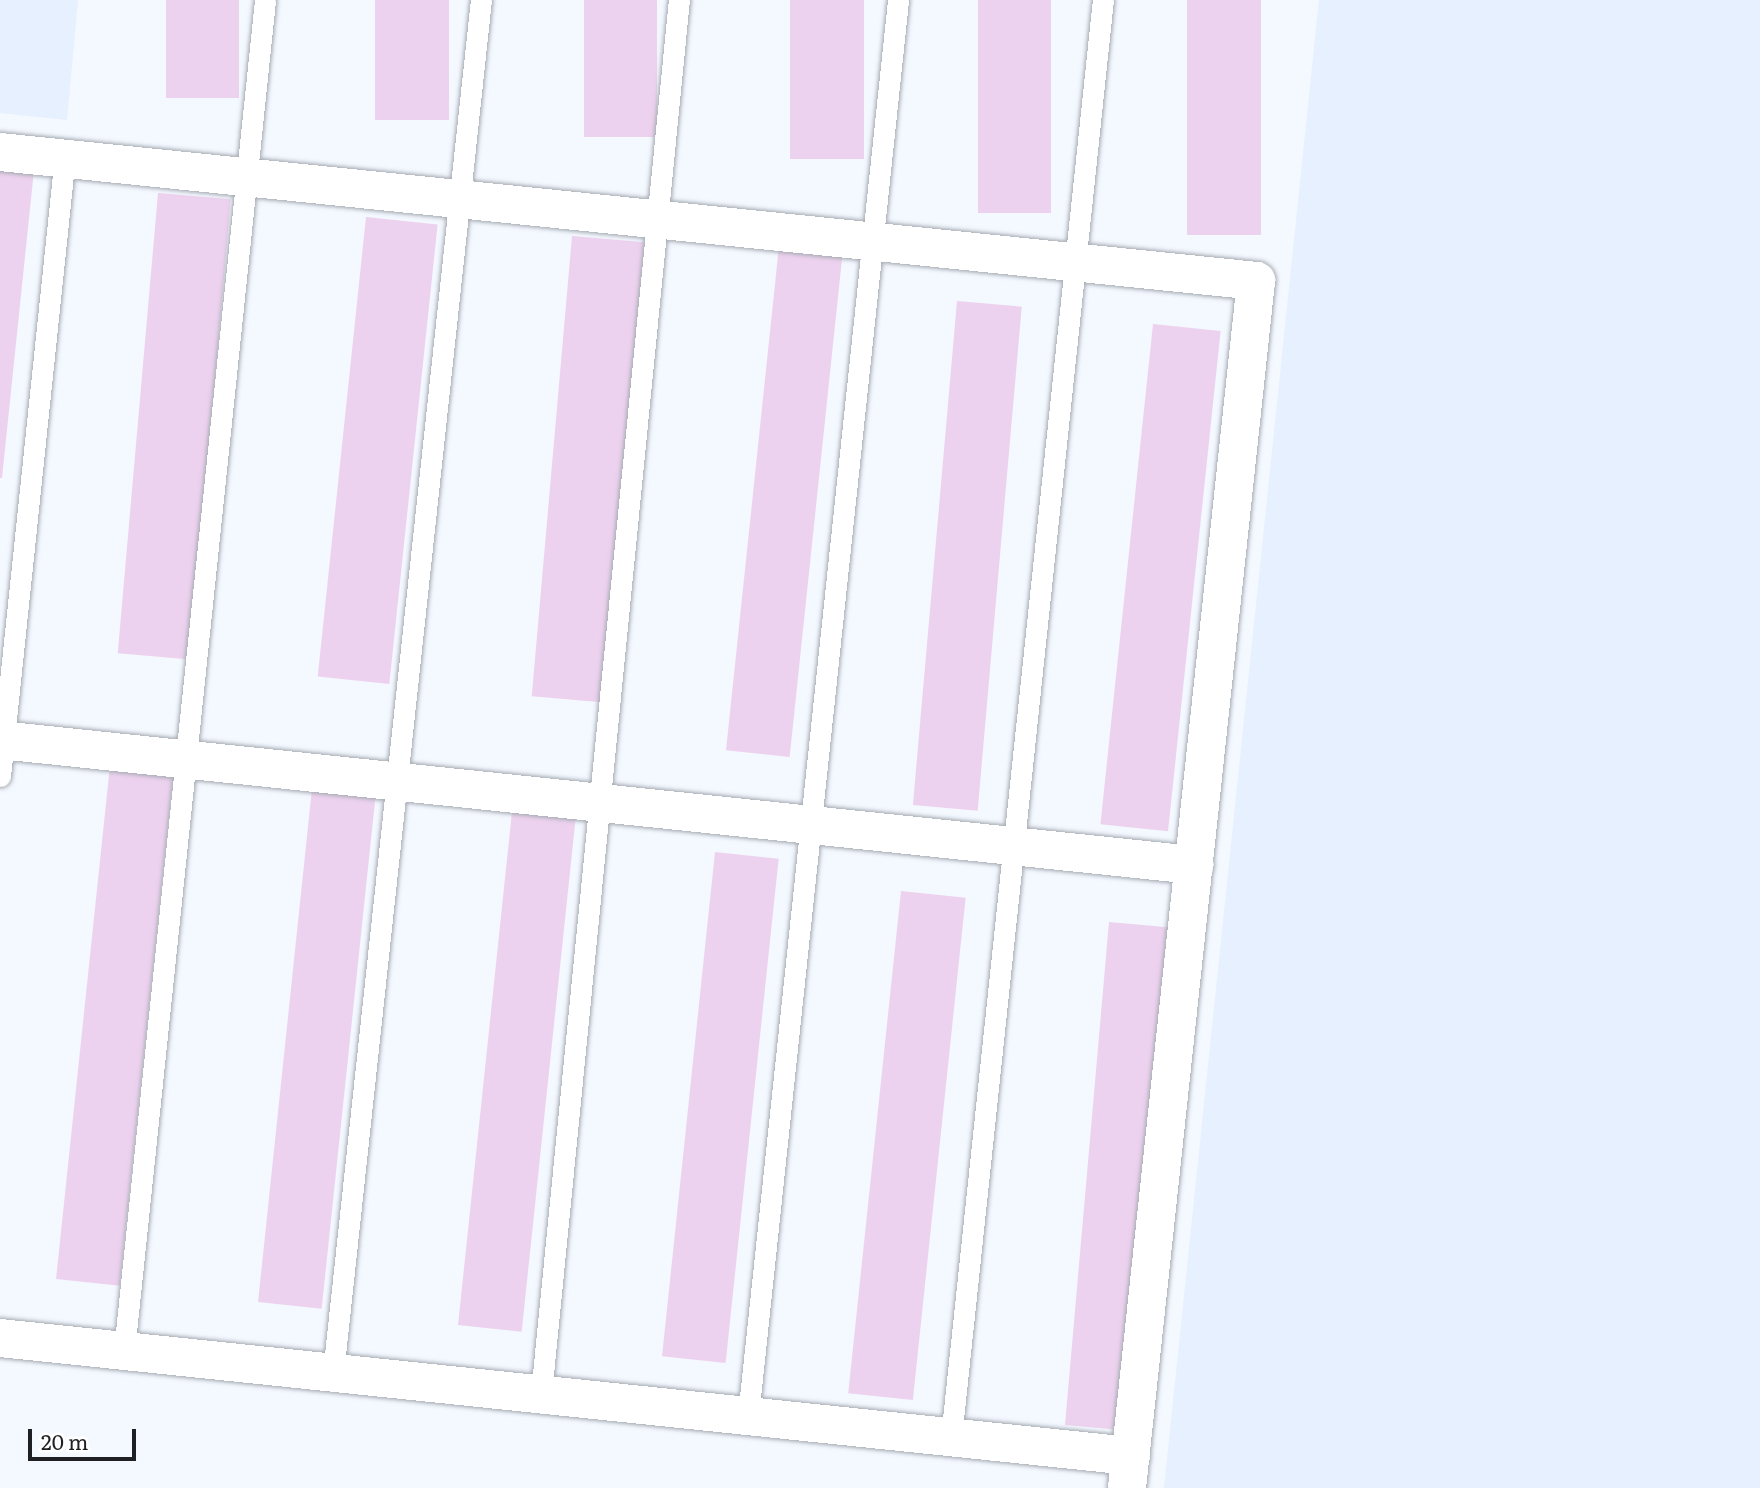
<!DOCTYPE html>
<html>
<head>
<meta charset="utf-8">
<style>
  body { margin:0 }
  #map { position:relative; width:1760px; height:1488px; overflow:hidden; background:#f4f8ff; font-family:Literata,serif }
  div>[style] { position:absolute }
  .built>* { inset:0; background:#e7f0ff }
  .building>* { inset:0; background:#edd2ef; transform-origin:0 0 }
  .roads { filter:drop-shadow(0 0 2px #a6abb3) drop-shadow(0 0 2px #a6abb3) }
  .lane>* { height:21px; margin:-10.5px; padding:0 10.5px; transform-origin:10.5px; border-radius:10.5px; background:#fff }
  .street>* { height:38px; margin:-19px; padding:0 19px; transform-origin:19px; border-radius:19px; background:#fff }
  span { translate:-50% -50%; white-space:nowrap; text-align:center; line-height:1.15; -webkit-text-stroke:7px #fff; paint-order:stroke }
  .scale { position:absolute; left:28px; top:1429px; width:108px; height:32px; box-sizing:border-box; border:4px solid #1e2023; border-top:0; padding-left:9px; font-size:21px; line-height:24px; white-space:nowrap; color:#1e2023; -webkit-text-stroke:5px #fff; paint-order:stroke }
</style>
</head>
<body>
<div id="map">
  <div class="built">
    <div style="clip-path:polygon(0 0,78px 0,67px 120px,0 113px)"></div>
    <div style="clip-path:polygon(1319px 0,1760px 0,1760px 1488px,1164px 1488px)"></div>
  </div>
  <div class="building">
    <div style="left:166px;top:0;width:73px;height:98px"></div>
    <div style="left:375px;top:0;width:74px;height:120px"></div>
    <div style="left:584px;top:0;width:73px;height:137px"></div>
    <div style="left:790px;top:0;width:74px;height:159px"></div>
    <div style="left:978px;top:0;width:73px;height:213px"></div>
    <div style="left:1187px;top:0;width:74px;height:235px"></div>
    <div style="clip-path:polygon(0 167px,34px 170px,2px 478px,0 478px)"></div>
    <div style="left:158px;top:193px;width:73px;height:462px;rotate:5deg"></div>
    <div style="left:366px;top:217px;width:72px;height:462px;rotate:6deg"></div>
    <div style="left:572px;top:236px;width:73px;height:462px;rotate:5deg"></div>
    <div style="left:779px;top:246px;width:64px;height:507px;rotate:6deg"></div>
    <div style="left:957px;top:301px;width:65px;height:506px;rotate:5deg"></div>
    <div style="left:1153px;top:324px;width:68px;height:503px;rotate:6deg"></div>
    <div style="left:111px;top:756px;width:64px;height:526px;rotate:6deg"></div>
    <div style="left:313px;top:779px;width:64px;height:526px;rotate:6deg"></div>
    <div style="left:513px;top:802px;width:64px;height:526px;rotate:6deg"></div>
    <div style="left:715px;top:852px;width:64px;height:507px;rotate:6deg"></div>
    <div style="left:901px;top:891px;width:65px;height:505px;rotate:6deg"></div>
    <div style="left:1109px;top:922px;width:65px;height:505px;rotate:5deg"></div>
  </div>
  <div class="roads">
    <div class="lane">
      <div style="left:0;top:776px;width:624px;rotate:-84.02deg"></div>
      <div style="left:124px;top:1351px;width:1358px;rotate:-84.04deg"></div>
      <div style="left:333px;top:1373px;width:1381px;rotate:-83.85deg"></div>
      <div style="left:541px;top:1394px;width:1401px;rotate:-84.35deg"></div>
      <div style="left:748px;top:1416px;width:1424px;rotate:-83.95deg"></div>
      <div style="left:951px;top:1438px;width:1446px;rotate:-83.97deg"></div>
    </div>
    <div class="street">
      <div style="left:0;top:152px;width:1263px;rotate:5.86deg"></div>
      <div style="left:1256px;top:281px;width:1214px;rotate:96.1deg"></div>
      <div style="left:0;top:740px;width:1201px;rotate:5.98deg"></div>
      <div style="left:0;top:1338px;width:1137px;rotate:5.96deg"></div>
    </div>
  </div>
  <div class="scale">20 m</div>
</div>
</body>
</html>
